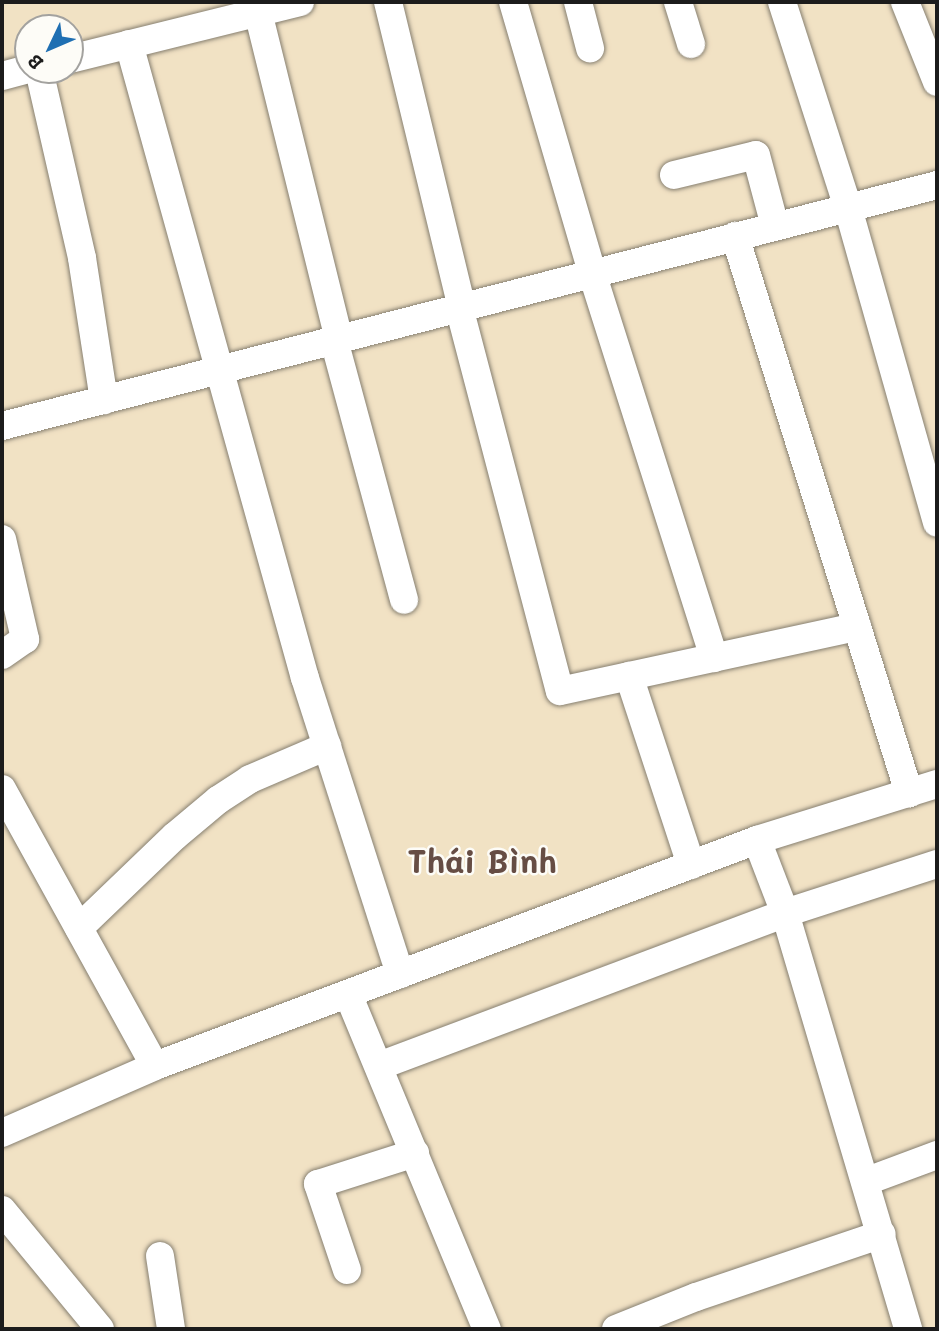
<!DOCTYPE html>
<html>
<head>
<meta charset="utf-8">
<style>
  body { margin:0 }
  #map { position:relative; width:939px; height:1331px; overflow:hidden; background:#f1e2c4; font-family:Mali,sans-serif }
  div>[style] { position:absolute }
  .roads { filter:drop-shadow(0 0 2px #867f70) drop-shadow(0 0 2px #867f70) }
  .minor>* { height:28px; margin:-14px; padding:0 14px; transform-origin:14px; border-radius:14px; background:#fff }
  span { translate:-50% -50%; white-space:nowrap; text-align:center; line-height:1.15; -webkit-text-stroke:5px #fdfcf7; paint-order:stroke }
  .town-label { font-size:32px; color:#664d44; font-weight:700 }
  .frame { position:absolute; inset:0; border:4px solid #1c1c1c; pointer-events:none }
  .north { position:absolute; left:14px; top:14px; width:70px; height:70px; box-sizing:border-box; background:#fdfcf7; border:2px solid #a3a29f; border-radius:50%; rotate:226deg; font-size:19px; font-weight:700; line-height:28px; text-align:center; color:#1c1c1c }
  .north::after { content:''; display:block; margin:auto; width:24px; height:32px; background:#1f6fb2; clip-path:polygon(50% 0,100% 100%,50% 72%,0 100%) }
</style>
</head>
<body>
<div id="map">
  <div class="roads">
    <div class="minor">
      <div style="left:388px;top:2px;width:314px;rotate:76.4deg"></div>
      <div style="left:513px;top:2px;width:282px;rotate:73.7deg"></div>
      <div style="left:592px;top:273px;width:404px;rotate:72.4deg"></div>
      <div style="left:578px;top:2px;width:48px;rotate:75.4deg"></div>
      <div style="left:678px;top:2px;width:44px;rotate:72.8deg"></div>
      <div style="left:782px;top:2px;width:216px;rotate:72.2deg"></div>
      <div style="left:848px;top:208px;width:327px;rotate:74.2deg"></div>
      <div style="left:905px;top:2px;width:86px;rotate:68.2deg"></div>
      <div style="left:258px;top:12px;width:337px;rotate:76.1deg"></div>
      <div style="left:129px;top:44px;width:658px;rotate:74.49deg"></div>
      <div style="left:305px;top:678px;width:311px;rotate:72.2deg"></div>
      <div style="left:70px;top:59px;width:237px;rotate:-13.9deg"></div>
      <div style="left:39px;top:70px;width:193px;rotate:77.1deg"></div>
      <div style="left:82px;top:258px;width:144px;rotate:81.2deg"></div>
      <div style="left:2px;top:76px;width:27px;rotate:-15deg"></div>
      <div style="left:674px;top:175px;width:84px;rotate:-13.7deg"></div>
      <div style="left:756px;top:155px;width:73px;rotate:75deg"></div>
      <div style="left:735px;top:236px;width:584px;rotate:72.65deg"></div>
      <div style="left:459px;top:307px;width:397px;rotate:75.3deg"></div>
      <div style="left:560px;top:691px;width:304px;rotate:-12.2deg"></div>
      <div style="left:334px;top:340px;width:269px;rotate:74.9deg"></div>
      <div style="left:2px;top:426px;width:966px;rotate:-14.45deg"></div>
      <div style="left:2px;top:539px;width:103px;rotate:77deg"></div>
      <div style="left:25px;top:639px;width:28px;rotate:145deg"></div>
      <div style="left:629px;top:676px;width:199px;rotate:71.8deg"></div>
      <div style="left:2px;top:789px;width:316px;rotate:61.1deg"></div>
      <div style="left:757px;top:840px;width:78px;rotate:69deg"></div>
      <div style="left:785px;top:913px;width:434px;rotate:73.5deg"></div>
      <div style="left:79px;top:928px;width:133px;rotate:-43.8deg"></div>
      <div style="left:175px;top:836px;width:56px;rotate:-39.9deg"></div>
      <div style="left:218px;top:800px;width:38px;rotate:-33deg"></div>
      <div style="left:250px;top:779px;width:84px;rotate:-23.2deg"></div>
      <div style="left:348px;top:994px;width:363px;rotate:67.5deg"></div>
      <div style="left:379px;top:1066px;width:434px;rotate:-20.6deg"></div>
      <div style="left:785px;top:913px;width:160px;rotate:-17.9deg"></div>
      <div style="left:2px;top:1133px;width:167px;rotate:-23.6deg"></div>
      <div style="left:155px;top:1066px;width:643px;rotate:-20.58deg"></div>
      <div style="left:757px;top:840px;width:189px;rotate:-17.3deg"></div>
      <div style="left:867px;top:1181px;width:75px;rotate:-20.4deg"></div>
      <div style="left:2px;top:1210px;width:154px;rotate:50.5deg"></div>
      <div style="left:160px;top:1256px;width:74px;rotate:81.4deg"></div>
      <div style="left:347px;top:1270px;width:91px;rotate:-108.6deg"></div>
      <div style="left:318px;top:1184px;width:102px;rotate:-17.7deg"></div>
      <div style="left:616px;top:1329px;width:86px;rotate:-21.8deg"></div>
      <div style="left:696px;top:1297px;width:196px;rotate:-18.7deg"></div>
    </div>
  </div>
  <div class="town-label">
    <span style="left:482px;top:860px">Thái Bình</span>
  </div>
  <div class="frame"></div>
  <div class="north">B</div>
</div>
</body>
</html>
